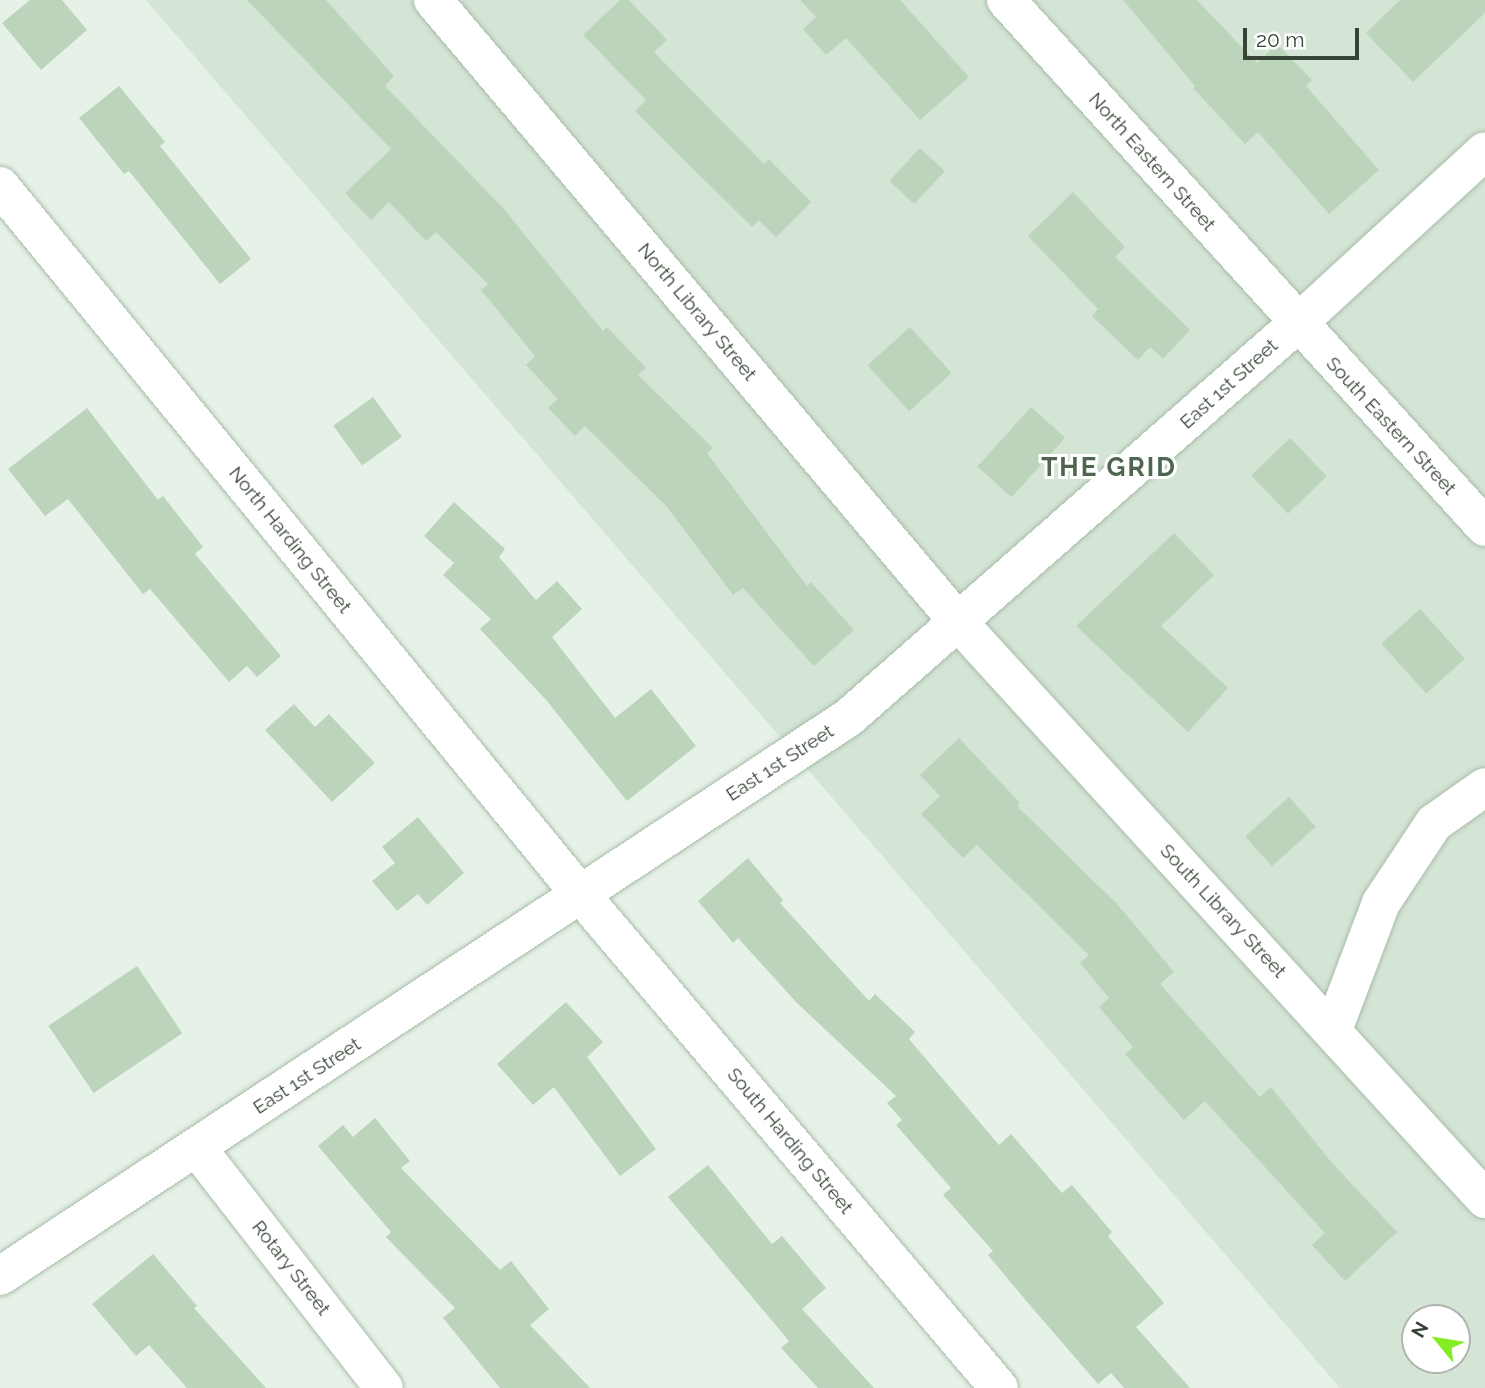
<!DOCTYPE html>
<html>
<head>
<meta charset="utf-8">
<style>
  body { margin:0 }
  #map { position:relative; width:1485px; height:1388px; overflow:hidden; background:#e6f2e7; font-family:Raleway,sans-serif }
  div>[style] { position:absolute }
  .residential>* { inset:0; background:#d4e5d5 }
  .building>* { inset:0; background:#bcd3bc; transform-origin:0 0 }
  .roads { filter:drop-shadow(0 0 2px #a9bcaa) drop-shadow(0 0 2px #a9bcaa) }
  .minor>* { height:38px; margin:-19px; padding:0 19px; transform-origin:19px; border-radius:19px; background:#fff }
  span { translate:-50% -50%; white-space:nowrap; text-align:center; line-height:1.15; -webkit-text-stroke:6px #fff; paint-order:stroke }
  .street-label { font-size:19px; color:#364435 }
  .district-label { font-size:26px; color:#4e664d; font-weight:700; letter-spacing:2px }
  .north { position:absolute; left:1401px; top:1304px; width:70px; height:70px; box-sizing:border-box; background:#fff; border:2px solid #afb4ae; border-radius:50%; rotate:300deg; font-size:19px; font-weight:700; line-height:28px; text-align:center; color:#364435 }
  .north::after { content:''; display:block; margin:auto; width:24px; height:32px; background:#81ed22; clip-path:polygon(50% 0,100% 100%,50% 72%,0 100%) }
  .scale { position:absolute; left:1243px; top:28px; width:116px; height:32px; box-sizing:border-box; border:4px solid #364435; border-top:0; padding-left:9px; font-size:21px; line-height:24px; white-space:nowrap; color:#364435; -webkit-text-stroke:5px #fff; paint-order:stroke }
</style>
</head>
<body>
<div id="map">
  <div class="residential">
    <div style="clip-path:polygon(evenodd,146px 0,1485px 0,1485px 1388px,1340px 1388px,146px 0,1415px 1318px,1457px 1318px,1457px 1360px,1415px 1360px,1415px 1318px)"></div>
  </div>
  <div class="building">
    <div style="clip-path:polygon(30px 0,62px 0,87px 30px,41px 70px,2px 23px)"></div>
    <div style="clip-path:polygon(247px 0,326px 0,394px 76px,385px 86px,503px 208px,603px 331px,607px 327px,646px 368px,638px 375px,713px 448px,707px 453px,807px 586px,811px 582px,854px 630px,814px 666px,743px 588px,733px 595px,667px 507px,585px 426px,575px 436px,548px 408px,558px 399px,526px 365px,535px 356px,481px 290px,488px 284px,436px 232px,426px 241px,389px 202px,371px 220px,345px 193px,391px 149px)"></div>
    <div style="clip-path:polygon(620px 0,629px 0,667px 40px,654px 52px,764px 164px,769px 159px,811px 202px,776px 237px,759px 220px,752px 227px,635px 111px,646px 100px,583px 35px)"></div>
    <div style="clip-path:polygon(800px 0,900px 0,969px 77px,920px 120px,846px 38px,826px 55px,803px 29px,816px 17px)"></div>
    <div style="clip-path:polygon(1123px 0,1197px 0,1257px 63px,1277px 44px,1312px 80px,1306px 86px,1379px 170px,1329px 214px,1258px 132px,1245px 144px,1193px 88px,1195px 86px)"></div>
    <div style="clip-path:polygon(1400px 0,1485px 0,1485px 13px,1413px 82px,1366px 33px)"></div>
    <div style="clip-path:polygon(119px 86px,165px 142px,160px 146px,251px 259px,220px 284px,129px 171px,124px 174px,79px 118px)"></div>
    <div style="left:920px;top:148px;width:34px;height:45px;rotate:43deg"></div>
    <div style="clip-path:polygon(1073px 192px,1125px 247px,1115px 257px,1190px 330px,1163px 359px,1150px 347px,1138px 360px,1092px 316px,1098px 309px,1028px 236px)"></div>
    <div style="left:910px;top:327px;width:62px;height:57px;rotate:48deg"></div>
    <div style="left:373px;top:397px;width:49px;height:49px;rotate:54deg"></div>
    <div style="left:1031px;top:407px;width:46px;height:80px;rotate:42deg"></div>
    <div style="clip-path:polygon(87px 408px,158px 500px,163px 496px,203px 547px,195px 554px,281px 656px,257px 677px,247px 666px,229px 682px,150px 589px,143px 594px,68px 499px,45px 516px,8px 469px)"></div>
    <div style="left:1290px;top:438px;width:53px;height:54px;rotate:46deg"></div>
    <div style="clip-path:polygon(454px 502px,505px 549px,499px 557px,536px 600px,557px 581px,582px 609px,552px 637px,615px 718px,651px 689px,696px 746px,627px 801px,547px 701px,480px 629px,491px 619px,443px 575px,454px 563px,424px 536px)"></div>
    <div style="clip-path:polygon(1174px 533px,1214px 575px,1161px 626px,1228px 688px,1188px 732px,1076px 626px)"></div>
    <div style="left:1420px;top:609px;width:67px;height:52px;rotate:48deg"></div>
    <div style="clip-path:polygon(294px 704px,315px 727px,329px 714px,375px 763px,332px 802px,265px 730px)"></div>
    <div style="clip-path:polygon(959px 738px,1020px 803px,1017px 806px,1118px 905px,1174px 972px,1160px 984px,1260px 1097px,1271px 1087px,1332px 1163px,1397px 1232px,1345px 1281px,1312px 1245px,1325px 1233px,1205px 1101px,1184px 1120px,1125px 1054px,1133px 1047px,1099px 1007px,1109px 998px,1080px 963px,1089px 955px,977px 845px,963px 858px,921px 814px,940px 796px,920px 775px)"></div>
    <div style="left:1289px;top:797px;width:40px;height:59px;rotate:48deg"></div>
    <div style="clip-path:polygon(418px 817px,464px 873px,427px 905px,418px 894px,397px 911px,372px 881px,395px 863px,382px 847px)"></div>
    <div style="clip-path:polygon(748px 858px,783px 900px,780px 903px,869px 1001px,875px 994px,915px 1032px,909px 1039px,999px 1145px,1011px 1134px,1062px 1193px,1072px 1185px,1112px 1232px,1108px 1236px,1164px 1303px,1136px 1327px,1190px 1388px,1124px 1388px,1111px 1373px,1098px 1384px,1028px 1303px,988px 1255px,993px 1251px,943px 1195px,951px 1188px,896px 1125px,902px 1120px,887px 1103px,896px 1096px,797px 1003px,738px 938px,733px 943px,698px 901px)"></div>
    <div style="left:137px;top:966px;width:81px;height:107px;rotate:56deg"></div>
    <div style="clip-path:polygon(566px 1002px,603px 1042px,587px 1057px,656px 1149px,620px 1176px,554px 1087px,533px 1105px,497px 1064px)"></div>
    <div style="clip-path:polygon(375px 1118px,410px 1161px,401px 1168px,500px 1270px,511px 1261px,549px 1309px,530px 1325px,590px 1388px,500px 1388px,443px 1318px,455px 1308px,386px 1237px,391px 1232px,318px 1146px,343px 1125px,353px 1137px)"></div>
    <div style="clip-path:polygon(708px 1165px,772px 1244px,782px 1236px,826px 1288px,802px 1309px,874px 1388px,818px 1388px,781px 1348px,789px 1341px,668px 1197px)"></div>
    <div style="clip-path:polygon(153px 1254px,197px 1306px,194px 1308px,266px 1388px,187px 1388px,149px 1345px,136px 1356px,92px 1304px)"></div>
  </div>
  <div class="roads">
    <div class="minor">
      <div style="left:433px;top:0;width:817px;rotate:49.82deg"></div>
      <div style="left:960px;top:624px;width:779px;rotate:47.6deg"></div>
      <div style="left:1006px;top:0;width:712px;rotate:47.73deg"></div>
      <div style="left:0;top:186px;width:917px;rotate:50.67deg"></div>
      <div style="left:581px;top:895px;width:646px;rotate:49.71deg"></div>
      <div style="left:1333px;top:1030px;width:136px;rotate:-69.3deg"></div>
      <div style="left:1381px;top:903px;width:96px;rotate:-56.5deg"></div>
      <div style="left:1434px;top:823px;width:62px;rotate:-35.2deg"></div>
      <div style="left:197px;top:1148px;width:304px;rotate:52.1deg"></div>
      <div style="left:0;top:1276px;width:1015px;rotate:-33.35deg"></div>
      <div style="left:848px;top:718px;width:597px;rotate:-41.27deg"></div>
      <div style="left:1297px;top:324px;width:255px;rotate:-42.6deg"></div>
    </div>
  </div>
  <div class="street-label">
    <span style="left:1152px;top:162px;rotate:48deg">North Eastern Street</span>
    <span style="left:697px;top:312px;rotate:50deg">North Library Street</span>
    <span style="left:1229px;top:384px;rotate:-42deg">East 1st Street</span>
    <span style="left:1391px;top:426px;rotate:47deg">South Eastern Street</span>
    <span style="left:290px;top:540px;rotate:51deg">North Harding Street</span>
    <span style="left:780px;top:763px;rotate:-33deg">East 1st Street</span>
    <span style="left:1223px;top:911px;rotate:47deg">South Library Street</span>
    <span style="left:307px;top:1076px;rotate:-33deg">East 1st Street</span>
    <span style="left:790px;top:1141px;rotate:50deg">South Harding Street</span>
    <span style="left:291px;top:1268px;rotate:52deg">Rotary Street</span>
  </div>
  <div class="district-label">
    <span style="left:1109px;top:468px">THE GRID</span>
  </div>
  <div class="north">N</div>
  <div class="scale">20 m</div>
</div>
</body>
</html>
